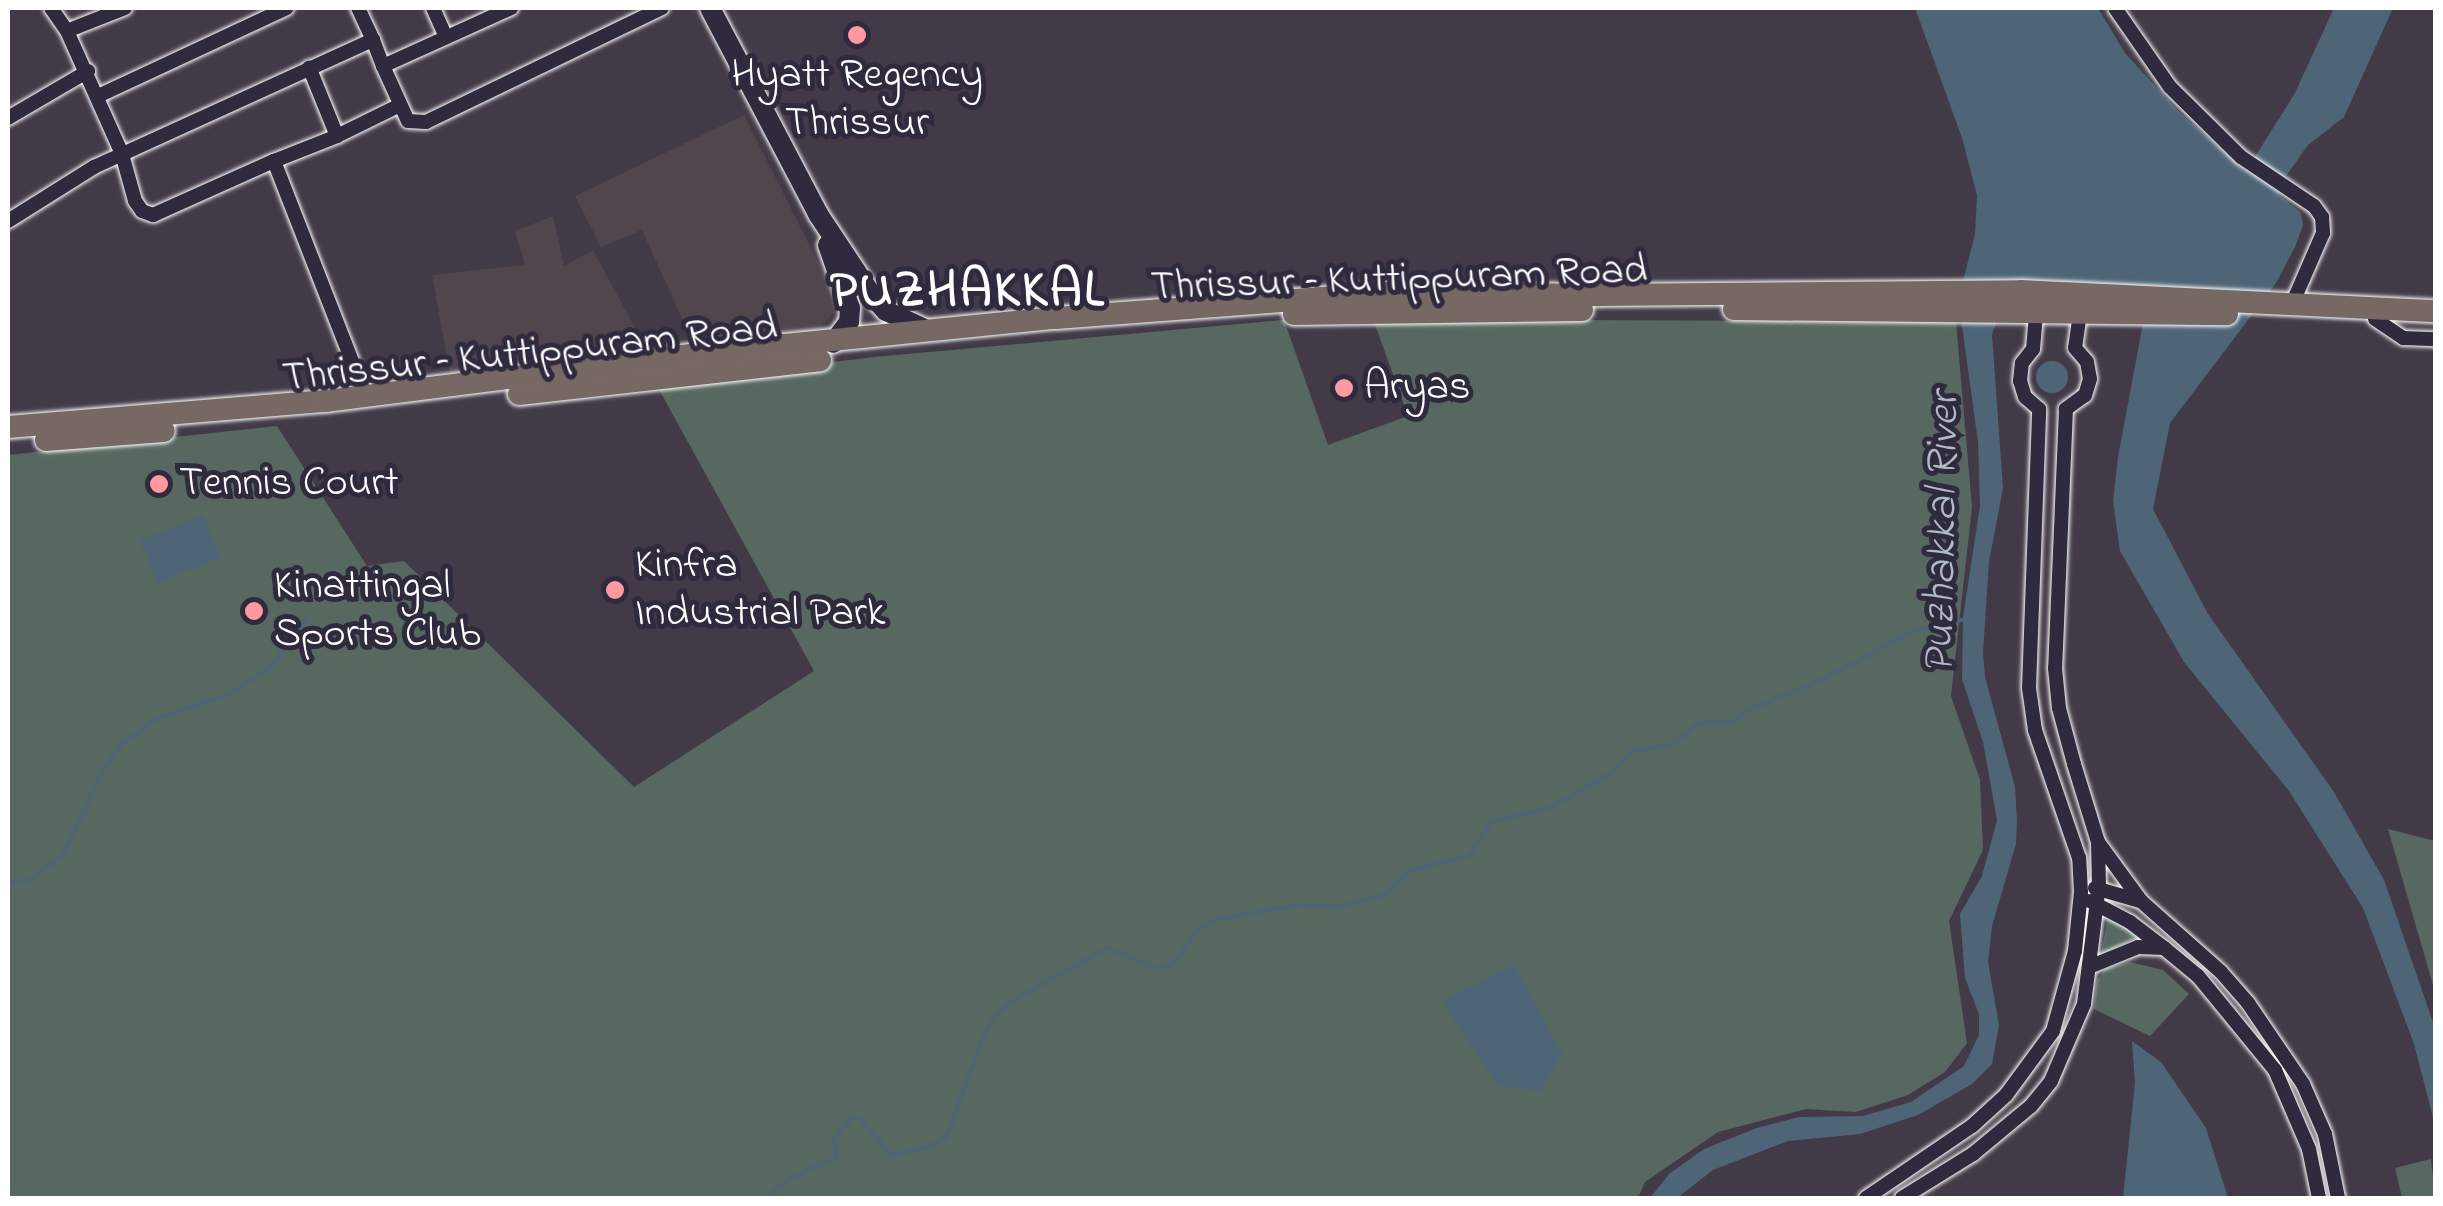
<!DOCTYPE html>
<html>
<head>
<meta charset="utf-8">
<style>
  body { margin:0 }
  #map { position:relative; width:2443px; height:1206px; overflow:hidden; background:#433a47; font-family:"Indie Flower",sans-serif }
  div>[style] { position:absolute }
  .built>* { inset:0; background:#51454e }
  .green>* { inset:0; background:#576860 }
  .water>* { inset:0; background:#4d6577; transform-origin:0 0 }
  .round { border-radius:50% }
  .stream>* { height:4px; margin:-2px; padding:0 2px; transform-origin:2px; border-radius:2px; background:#4d6577 }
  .roads { filter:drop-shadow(0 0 2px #fff) drop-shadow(0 0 2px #fff) }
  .minor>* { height:14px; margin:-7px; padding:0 7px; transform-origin:7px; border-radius:7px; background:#2f2a3d }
  .secondary>* { height:20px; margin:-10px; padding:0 10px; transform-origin:10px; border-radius:10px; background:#2f2a3d }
  .primary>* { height:22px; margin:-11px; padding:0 11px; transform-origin:11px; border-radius:11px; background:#766964 }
  .dots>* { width:28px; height:28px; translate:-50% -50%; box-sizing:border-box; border:5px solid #2f2a3d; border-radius:50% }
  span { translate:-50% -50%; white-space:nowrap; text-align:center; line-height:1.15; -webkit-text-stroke:10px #2f2a3d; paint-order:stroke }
  .poi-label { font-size:42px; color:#fff }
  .left { translate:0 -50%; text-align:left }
  .street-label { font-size:42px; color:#fff }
  .water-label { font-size:45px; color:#afbac2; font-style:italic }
  .district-label { font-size:52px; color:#fff; font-weight:700; letter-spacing:2.5px }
  .frame { position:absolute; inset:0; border:10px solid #fff; pointer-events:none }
</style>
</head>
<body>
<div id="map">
  <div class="built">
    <div style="clip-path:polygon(744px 115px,840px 306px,819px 329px,694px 345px,642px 230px,601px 247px,575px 196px)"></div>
    <div style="clip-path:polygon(553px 216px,564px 266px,593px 250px,648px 352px,450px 373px,432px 275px,525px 265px,515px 231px)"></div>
  </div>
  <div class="green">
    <div style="clip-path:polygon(1373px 319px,1956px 322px,1972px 507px,1951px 696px,1980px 780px,1983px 850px,1949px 921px,1967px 1043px,1945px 1072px,1908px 1095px,1856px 1112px,1806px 1109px,1718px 1132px,1645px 1182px,1638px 1198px,8px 1198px,8px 455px,277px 426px,367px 566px,404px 561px,634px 787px,814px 671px,656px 384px,874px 357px,1284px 320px,1328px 445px,1408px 416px)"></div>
    <div style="clip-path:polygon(2388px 829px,2435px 841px,2435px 992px)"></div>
    <div style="clip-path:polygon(2108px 917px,2140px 936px,2101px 954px)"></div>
    <div style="clip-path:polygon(2130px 962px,2163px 970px,2189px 994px,2150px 1036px,2094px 1009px,2097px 980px,2105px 969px)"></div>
    <div style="clip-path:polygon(2431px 1159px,2435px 1198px,2402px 1198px,2395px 1168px)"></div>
  </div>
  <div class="water">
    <div style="clip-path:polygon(1915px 8px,2098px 8px,2125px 53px,2181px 114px,2246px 171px,2295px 93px,2334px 8px,2393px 8px,2344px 117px,2308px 145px,2286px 176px,2279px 195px,2301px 213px,2303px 225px,2295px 247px,2276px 283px,2170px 423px,2153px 509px,2208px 614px,2334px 792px,2384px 880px,2435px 1028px,2435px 1125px,2414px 1044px,2363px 908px,2289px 791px,2184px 662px,2120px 551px,2113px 501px,2118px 457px,2143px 323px,2011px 279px,1992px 335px,2003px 488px,1989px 562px,1983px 653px,1985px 677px,2015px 787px,2017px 821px,2016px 844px,1992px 926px,1988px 962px,1999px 1025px,1992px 1064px,1972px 1084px,1918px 1115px,1860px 1134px,1788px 1141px,1713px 1170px,1677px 1198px,1650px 1198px,1669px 1174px,1704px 1149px,1757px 1128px,1799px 1117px,1863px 1116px,1911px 1102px,1964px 1066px,1979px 1035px,1979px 1014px,1965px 978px,1960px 914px,1982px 876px,1997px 820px,1983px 742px,1962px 679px,1963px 617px,1980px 506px,1978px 442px,1962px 326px,1963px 281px,1975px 234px,1977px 195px,1962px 138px)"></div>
    <div class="round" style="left:2036px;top:361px;width:32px;height:32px"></div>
    <div style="left:203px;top:515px;width:46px;height:68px;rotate:68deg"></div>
    <div style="clip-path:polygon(1514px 965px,1562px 1053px,1540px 1091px,1498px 1086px,1442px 1001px)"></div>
    <div style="clip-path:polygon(2132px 1041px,2161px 1062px,2206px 1128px,2228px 1198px,2123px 1198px,2135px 1083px)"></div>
  </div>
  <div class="stream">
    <div style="left:8px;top:882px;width:22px;rotate:-5deg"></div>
    <div style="left:30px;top:880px;width:41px;rotate:-38deg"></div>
    <div style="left:62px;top:855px;width:100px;rotate:-63.9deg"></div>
    <div style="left:106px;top:765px;width:26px;rotate:-54deg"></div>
    <div style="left:121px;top:744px;width:45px;rotate:-35.1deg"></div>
    <div style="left:158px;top:718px;width:78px;rotate:-18.7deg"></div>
    <div style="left:232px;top:693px;width:51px;rotate:-34.6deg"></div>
    <div style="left:274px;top:664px;width:54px;rotate:-53.3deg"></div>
    <div style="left:764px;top:1198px;width:34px;rotate:-37deg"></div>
    <div style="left:791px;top:1178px;width:51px;rotate:-24.5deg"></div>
    <div style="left:837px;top:1157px;width:19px;rotate:-99deg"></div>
    <div style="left:834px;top:1138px;width:28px;rotate:-49deg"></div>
    <div style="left:852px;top:1117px;width:7px;rotate:8deg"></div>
    <div style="left:859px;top:1118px;width:50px;rotate:48.3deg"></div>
    <div style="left:892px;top:1155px;width:39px;rotate:-13deg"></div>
    <div style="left:930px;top:1146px;width:20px;rotate:-30deg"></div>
    <div style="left:947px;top:1136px;width:108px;rotate:-69.9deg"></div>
    <div style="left:984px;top:1035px;width:26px;rotate:-58deg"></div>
    <div style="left:998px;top:1013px;width:28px;rotate:-38deg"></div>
    <div style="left:1020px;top:996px;width:100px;rotate:-28.6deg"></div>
    <div style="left:1108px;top:948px;width:49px;rotate:22.9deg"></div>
    <div style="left:1153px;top:967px;width:11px"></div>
    <div style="left:1164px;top:967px;width:9px;rotate:-18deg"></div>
    <div style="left:1173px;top:964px;width:44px;rotate:-54.2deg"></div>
    <div style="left:1199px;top:928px;width:20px;rotate:-27deg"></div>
    <div style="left:1217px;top:919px;width:82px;rotate:-9.8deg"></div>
    <div style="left:1298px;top:905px;width:39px;rotate:3deg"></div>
    <div style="left:1337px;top:907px;width:49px;rotate:-14.3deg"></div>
    <div style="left:1384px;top:895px;width:37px;rotate:-43deg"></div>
    <div style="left:1411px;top:870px;width:60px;rotate:-13.6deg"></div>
    <div style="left:1469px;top:856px;width:42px;rotate:-56.7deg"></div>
    <div style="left:1492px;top:821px;width:56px;rotate:-12.3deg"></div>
    <div style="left:1547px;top:809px;width:70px;rotate:-29.1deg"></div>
    <div style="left:1608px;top:775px;width:33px;rotate:-46deg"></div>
    <div style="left:1631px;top:751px;width:41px;rotate:-8.3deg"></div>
    <div style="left:1672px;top:745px;width:34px;rotate:-40deg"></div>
    <div style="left:1698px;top:723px;width:34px;rotate:-2deg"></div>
    <div style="left:1732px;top:722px;width:22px;rotate:-36deg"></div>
    <div style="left:1750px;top:709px;width:74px;rotate:-22.1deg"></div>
    <div style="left:1819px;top:681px;width:107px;rotate:-27.8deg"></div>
    <div style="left:1914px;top:631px;width:53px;rotate:-13deg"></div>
  </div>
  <div class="roads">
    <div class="minor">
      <div style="left:51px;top:8px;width:28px;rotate:55deg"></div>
      <div style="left:125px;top:8px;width:62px;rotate:158.4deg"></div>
      <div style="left:67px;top:31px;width:135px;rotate:65.9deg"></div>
      <div style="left:122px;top:154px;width:49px;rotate:74.5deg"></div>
      <div style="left:135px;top:201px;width:12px;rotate:55deg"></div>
      <div style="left:142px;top:211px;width:12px;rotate:20deg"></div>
      <div style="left:153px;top:215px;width:133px;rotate:-24.1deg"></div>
      <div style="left:274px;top:161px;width:253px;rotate:68.7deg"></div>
      <div style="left:433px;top:8px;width:32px;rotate:66deg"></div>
      <div style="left:2115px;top:8px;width:96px;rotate:55.2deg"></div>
      <div style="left:2170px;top:87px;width:100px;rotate:44.6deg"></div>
      <div style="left:2241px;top:157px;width:88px;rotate:33.9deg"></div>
      <div style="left:2314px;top:206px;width:14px;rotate:54deg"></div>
      <div style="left:2322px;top:217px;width:16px;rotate:86deg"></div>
      <div style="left:2323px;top:233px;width:75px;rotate:113.5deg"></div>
      <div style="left:373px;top:40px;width:28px;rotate:69deg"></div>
      <div style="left:383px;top:66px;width:141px;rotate:-24.4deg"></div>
      <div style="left:383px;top:66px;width:60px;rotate:65.6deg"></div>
      <div style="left:408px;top:121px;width:18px;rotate:3deg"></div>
      <div style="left:426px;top:122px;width:262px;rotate:-25.8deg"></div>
      <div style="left:98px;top:96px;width:208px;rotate:-25deg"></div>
      <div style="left:8px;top:118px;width:93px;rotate:-30.4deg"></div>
      <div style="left:337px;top:136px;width:68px;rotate:-26.2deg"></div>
      <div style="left:274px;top:161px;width:68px;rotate:-21.6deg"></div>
      <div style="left:337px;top:136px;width:74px;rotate:-112.1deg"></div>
      <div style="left:8px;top:221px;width:102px;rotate:-32.1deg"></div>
      <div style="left:94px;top:167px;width:307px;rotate:-24.5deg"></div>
      <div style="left:373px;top:40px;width:35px;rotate:-115deg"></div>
      <div style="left:2080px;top:313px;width:35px;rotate:98deg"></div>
      <div style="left:2075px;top:348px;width:18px;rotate:49deg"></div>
      <div style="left:2087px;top:362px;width:17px;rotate:80deg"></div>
      <div style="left:2090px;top:379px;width:17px;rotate:107deg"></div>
      <div style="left:2085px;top:395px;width:24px;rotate:144deg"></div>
      <div style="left:2066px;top:409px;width:259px;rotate:92.4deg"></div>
      <div style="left:2055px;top:668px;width:40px;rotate:84.3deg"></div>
      <div style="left:2059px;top:708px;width:58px;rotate:75deg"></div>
      <div style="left:2074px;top:764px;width:82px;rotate:72.9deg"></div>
      <div style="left:2098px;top:842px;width:73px;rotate:53.9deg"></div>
      <div style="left:2141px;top:901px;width:107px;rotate:41.6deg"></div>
      <div style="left:2221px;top:972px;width:41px;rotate:48.9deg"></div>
      <div style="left:2248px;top:1003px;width:98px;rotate:55.8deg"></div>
      <div style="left:2303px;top:1084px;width:55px;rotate:66.3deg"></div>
      <div style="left:2325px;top:1134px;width:65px;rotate:78.5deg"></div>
      <div style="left:2375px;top:319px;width:34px;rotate:34deg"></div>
      <div style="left:2403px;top:338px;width:33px;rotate:2deg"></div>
      <div style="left:2095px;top:888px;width:47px;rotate:16.1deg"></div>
      <div style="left:2090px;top:901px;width:45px;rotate:27.7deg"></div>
      <div style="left:2130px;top:922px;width:43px;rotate:37.4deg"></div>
      <div style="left:2089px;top:967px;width:53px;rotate:-22.2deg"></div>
      <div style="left:2138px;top:947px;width:26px;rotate:2deg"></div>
      <div style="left:2164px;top:948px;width:44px;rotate:39.5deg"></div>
      <div style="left:2198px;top:976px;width:122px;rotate:50.7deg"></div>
      <div style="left:2275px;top:1070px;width:86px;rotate:66.7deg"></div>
      <div style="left:2309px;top:1149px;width:50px;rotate:78.5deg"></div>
      <div style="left:1866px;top:1198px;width:128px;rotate:-34.2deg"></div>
      <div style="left:1972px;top:1126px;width:46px;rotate:-42.4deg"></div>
      <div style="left:2006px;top:1095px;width:79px;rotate:-53.7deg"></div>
      <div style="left:2053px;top:1031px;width:83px;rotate:-74.6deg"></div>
      <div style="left:2075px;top:951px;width:59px;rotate:-84.2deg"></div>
      <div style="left:2081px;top:892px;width:34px;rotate:-93deg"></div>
      <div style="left:2079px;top:858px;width:135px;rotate:-109deg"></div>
      <div style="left:2035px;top:730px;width:42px;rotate:-98.1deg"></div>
      <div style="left:2029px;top:688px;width:279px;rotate:-87.9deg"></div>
      <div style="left:2039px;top:409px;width:18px;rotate:-139deg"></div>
      <div style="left:2025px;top:397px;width:17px;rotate:-107deg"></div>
      <div style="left:2020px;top:381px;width:18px;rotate:-84deg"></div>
      <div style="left:2022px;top:363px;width:18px;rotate:-52deg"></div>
      <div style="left:2033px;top:349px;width:38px;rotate:-85deg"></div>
      <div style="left:1902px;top:1198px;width:84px;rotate:-31.8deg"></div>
      <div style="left:1973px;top:1154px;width:75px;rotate:-39.6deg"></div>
      <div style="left:2031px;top:1106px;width:32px;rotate:-51deg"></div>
      <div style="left:2051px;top:1081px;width:84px;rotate:-66.8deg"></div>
      <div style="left:2084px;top:1004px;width:119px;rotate:-82.8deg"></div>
      <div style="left:2099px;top:886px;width:43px;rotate:-91.3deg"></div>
    </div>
    <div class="secondary">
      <div style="left:710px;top:8px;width:233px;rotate:62.3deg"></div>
      <div style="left:818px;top:214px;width:100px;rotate:56.5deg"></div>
      <div style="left:873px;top:297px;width:19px;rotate:47deg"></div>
      <div style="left:886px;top:311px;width:47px;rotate:24.9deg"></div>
      <div style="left:828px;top:245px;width:67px;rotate:70.8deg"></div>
      <div style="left:850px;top:308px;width:14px;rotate:94deg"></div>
      <div style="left:849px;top:322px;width:26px;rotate:127deg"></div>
    </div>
    <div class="primary">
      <div style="left:1734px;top:309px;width:493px;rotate:0.6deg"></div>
      <div style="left:1294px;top:314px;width:288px;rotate:-0.8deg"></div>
      <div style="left:519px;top:394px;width:303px;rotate:-6.4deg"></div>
      <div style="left:8px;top:427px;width:319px;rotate:-4.7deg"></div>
      <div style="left:326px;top:401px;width:390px;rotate:-7.2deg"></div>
      <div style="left:713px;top:352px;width:345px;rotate:-5.7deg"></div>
      <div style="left:1056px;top:318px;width:343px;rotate:-4.3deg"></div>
      <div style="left:1398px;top:292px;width:202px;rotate:0.9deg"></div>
      <div style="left:1600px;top:295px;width:421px;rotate:-0.5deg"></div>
      <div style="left:2021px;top:291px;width:415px;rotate:2.8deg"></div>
      <div style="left:46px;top:440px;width:118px;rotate:-4.4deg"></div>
    </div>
  </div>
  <div class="dots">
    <div style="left:857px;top:35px;background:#ff9aa2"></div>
    <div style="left:1344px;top:388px;background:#ff9aa2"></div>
    <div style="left:159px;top:484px;background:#ff9aa2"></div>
    <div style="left:615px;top:590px;background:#ff9aa2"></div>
    <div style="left:254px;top:611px;background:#ff9aa2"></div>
  </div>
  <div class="poi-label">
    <span style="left:857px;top:100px">Hyatt Regency<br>Thrissur</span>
    <span class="left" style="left:1364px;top:388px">Aryas</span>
    <span class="left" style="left:179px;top:484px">Tennis Court</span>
    <span class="left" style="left:635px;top:590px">Kinfra<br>Industrial Park</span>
    <span class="left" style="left:274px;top:611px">Kinattingal<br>Sports Club</span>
  </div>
  <div class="street-label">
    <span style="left:1399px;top:280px;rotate:-2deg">Thrissur – Kuttippuram Road</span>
    <span style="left:530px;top:354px;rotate:-6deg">Thrissur – Kuttippuram Road</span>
  </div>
  <div class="water-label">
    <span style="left:1944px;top:533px;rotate:-89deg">Puzhakkal River</span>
  </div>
  <div class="district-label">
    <span style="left:968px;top:293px">PUZHAKKAL</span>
  </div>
  <div class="frame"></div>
</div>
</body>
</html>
